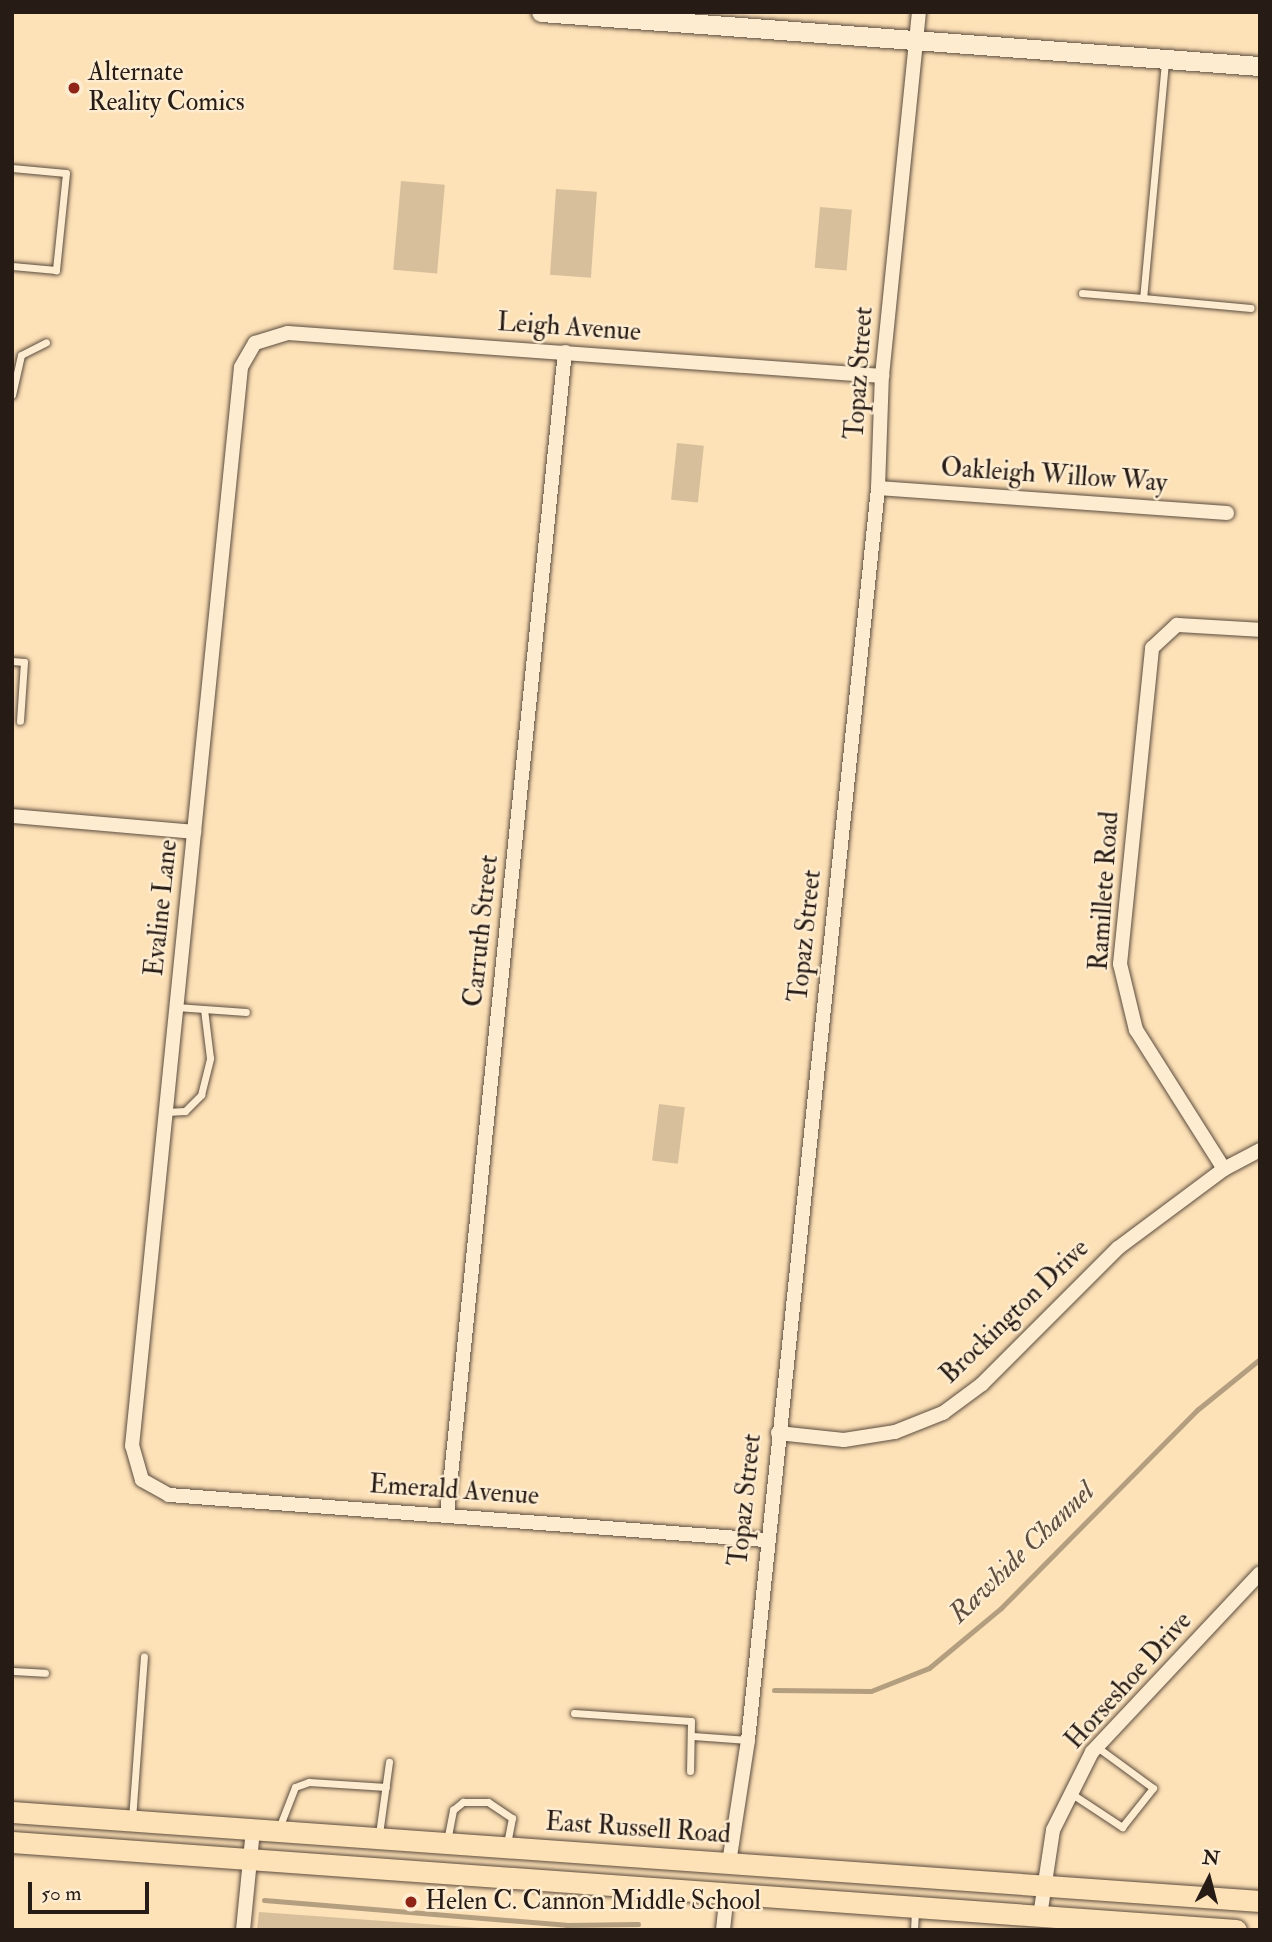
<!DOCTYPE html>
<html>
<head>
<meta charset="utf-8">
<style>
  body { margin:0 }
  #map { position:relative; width:1272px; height:1942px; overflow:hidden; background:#fde1b7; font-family:"IM FELL Double Pica",serif }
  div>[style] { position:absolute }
  .green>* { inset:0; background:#d8bf9b; transform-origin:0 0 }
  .stream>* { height:5px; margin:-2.5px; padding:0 2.5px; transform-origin:2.5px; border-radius:2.5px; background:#b49e80 }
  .roads { filter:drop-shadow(0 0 2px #5c4c3e) drop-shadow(0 0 2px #5c4c3e) }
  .lane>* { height:7px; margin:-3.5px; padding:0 3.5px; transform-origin:3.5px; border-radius:3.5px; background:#feecd0 }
  .street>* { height:14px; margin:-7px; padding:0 7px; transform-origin:7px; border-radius:7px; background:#feecd0 }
  .secondary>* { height:19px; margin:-9.5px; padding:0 9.5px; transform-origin:9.5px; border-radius:9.5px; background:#feecd0 }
  .primary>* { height:21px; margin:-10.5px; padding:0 10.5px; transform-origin:10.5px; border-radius:10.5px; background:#fde1b7 }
  .dots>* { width:19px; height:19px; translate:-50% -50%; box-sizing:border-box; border:4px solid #feecd0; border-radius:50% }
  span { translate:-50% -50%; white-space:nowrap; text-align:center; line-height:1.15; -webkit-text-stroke:5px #feecd0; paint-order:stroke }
  .poi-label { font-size:26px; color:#261b15 }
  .left { translate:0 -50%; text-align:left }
  .street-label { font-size:26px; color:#261b15 }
  .water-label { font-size:28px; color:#5f4f40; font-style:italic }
  .frame { position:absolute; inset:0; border:14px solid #261b15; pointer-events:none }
  .north { position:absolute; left:1174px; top:1844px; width:70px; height:70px; -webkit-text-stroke:5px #feecd0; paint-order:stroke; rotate:6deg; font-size:19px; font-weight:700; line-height:28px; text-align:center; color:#261b15 }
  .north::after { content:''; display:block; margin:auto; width:24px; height:32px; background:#261b15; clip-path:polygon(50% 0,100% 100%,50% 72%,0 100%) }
  .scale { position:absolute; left:28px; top:1882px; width:121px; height:32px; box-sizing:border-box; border:4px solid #261b15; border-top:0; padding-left:9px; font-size:21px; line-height:24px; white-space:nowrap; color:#261b15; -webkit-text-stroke:5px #feecd0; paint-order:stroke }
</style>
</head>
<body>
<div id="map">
  <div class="green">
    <div style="left:401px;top:181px;width:44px;height:89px;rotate:5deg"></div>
    <div style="left:556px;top:189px;width:41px;height:86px;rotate:4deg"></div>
    <div style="left:820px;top:207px;width:32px;height:61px;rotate:5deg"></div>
    <div style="left:677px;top:443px;width:27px;height:57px;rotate:6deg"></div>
    <div style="left:659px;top:1104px;width:26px;height:57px;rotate:7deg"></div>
    <div style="clip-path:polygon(259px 1912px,508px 1930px,257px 1930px)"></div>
  </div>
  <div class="stream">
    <div style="left:774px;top:1690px;width:97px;rotate:0.6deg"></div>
    <div style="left:871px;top:1691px;width:62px;rotate:-21.6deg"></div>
    <div style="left:929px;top:1668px;width:94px;rotate:-39.8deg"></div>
    <div style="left:1001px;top:1608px;width:279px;rotate:-45.3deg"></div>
    <div style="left:1197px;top:1410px;width:81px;rotate:-39deg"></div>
    <div style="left:264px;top:1900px;width:303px;rotate:4.7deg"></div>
    <div style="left:566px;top:1925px;width:72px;rotate:-0.8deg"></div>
  </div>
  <div class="roads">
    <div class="lane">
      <div style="left:1165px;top:62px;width:237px;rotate:95.3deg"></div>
      <div style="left:1143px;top:298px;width:108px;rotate:5.3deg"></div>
      <div style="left:12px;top:168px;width:54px;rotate:5.3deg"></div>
      <div style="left:66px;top:173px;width:98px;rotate:95.9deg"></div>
      <div style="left:56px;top:270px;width:44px;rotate:-174.8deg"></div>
      <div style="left:1082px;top:293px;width:61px;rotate:4.7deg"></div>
      <div style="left:12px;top:395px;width:41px;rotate:-77.3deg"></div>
      <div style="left:21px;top:355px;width:28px;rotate:-27deg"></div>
      <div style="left:12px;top:661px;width:12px;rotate:5deg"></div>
      <div style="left:24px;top:662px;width:59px;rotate:93.9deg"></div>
      <div style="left:176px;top:1007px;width:70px;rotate:4.1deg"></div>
      <div style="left:166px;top:1112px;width:19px;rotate:-3deg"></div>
      <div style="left:185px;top:1111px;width:23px;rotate:-45deg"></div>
      <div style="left:201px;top:1095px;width:38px;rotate:-76deg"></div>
      <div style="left:210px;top:1058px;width:49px;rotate:-97deg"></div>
      <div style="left:12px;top:1671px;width:33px;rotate:3deg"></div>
      <div style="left:574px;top:1713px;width:117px;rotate:3.9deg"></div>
      <div style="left:691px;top:1721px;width:50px;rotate:91.1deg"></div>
      <div style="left:693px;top:1736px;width:55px;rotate:4.2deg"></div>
      <div style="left:1069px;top:1792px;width:64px;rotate:33.4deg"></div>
      <div style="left:1122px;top:1827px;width:50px;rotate:-51.5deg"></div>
      <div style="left:1153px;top:1788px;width:69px;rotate:-143.8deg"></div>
      <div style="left:132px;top:1819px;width:163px;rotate:-85.8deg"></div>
      <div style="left:279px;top:1828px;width:44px;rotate:-68.7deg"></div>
      <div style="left:295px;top:1787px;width:15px;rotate:-20deg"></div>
      <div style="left:309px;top:1782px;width:77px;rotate:3.7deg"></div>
      <div style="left:379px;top:1834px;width:73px;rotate:-82.1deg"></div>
      <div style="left:447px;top:1841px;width:32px;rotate:-79deg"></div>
      <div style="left:453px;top:1810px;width:13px;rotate:-39deg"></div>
      <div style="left:463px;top:1802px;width:25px"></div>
      <div style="left:488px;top:1802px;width:29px;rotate:34deg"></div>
      <div style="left:512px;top:1818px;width:25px;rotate:101deg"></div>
      <div style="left:914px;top:1930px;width:19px;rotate:-87deg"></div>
    </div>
    <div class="street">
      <div style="left:878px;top:488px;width:350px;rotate:4.1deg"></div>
      <div style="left:12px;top:816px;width:183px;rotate:5deg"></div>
      <div style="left:1224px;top:1169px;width:165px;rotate:-122.3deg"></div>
      <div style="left:1136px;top:1030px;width:68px;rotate:-103.6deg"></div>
      <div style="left:1120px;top:964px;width:318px;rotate:-84.2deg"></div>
      <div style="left:1152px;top:648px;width:34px;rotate:-43deg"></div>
      <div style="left:1177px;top:625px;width:83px;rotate:3.4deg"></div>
      <div style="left:778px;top:1433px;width:66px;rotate:6.1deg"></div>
      <div style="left:844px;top:1440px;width:52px;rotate:-8.9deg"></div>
      <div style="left:895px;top:1432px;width:52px;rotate:-21.6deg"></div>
      <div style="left:943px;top:1413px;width:49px;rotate:-36.6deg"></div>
      <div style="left:982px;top:1384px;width:192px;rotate:-45deg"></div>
      <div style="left:1118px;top:1248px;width:132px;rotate:-36.7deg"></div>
      <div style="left:1224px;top:1169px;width:41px;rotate:-27.8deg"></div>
      <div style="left:447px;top:1515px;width:1169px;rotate:-84.21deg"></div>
      <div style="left:765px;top:1540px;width:598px;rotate:-175.68deg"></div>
      <div style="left:169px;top:1495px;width:31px;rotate:-151deg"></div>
      <div style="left:142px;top:1480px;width:35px;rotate:-106deg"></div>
      <div style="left:132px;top:1446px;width:1084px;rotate:-84.23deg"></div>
      <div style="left:241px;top:367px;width:28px;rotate:-60deg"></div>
      <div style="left:255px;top:343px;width:34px;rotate:-17deg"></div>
      <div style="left:288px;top:333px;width:596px;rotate:4.14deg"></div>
      <div style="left:729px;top:1863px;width:124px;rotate:-81.2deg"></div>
      <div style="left:748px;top:1740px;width:1259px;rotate:-84.07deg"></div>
      <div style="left:878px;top:488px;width:112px;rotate:-88deg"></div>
      <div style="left:882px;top:376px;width:366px;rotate:-84.2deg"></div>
      <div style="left:1040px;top:1916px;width:87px;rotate:-81.4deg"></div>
      <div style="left:1053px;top:1830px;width:87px;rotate:-63.4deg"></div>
      <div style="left:1092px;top:1752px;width:245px;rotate:-46.8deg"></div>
      <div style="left:243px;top:1930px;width:101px;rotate:-84.3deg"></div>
      <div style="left:723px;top:1930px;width:37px;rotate:-84deg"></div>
    </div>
    <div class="secondary">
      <div style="left:541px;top:12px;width:721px;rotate:4.3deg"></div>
    </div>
    <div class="primary">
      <div style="left:12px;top:1812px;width:1251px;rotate:4.08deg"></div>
      <div style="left:12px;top:1842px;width:1227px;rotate:4.11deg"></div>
    </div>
  </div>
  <div class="dots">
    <div style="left:74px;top:88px;background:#8f2418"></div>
    <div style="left:411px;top:1902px;background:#8f2418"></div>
  </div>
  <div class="poi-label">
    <span class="left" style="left:88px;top:88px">Alternate<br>Reality Comics</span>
    <span class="left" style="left:425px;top:1902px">Helen C. Cannon Middle School</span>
  </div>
  <div class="street-label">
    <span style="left:569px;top:328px;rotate:4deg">Leigh Avenue</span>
    <span style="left:860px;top:373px;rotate:-86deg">Topaz Street</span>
    <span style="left:1054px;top:476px;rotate:4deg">Oakleigh Willow Way</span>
    <span style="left:1105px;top:891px;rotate:-86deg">Ramillete Road</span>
    <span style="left:162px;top:908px;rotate:-84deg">Evaline Lane</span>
    <span style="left:482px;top:931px;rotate:-84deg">Carruth Street</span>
    <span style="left:806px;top:936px;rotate:-84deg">Topaz Street</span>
    <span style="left:1015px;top:1312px;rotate:-44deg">Brockington Drive</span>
    <span style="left:454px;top:1491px;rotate:4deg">Emerald Avenue</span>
    <span style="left:746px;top:1500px;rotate:-84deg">Topaz Street</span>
    <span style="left:1129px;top:1681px;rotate:-48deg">Horseshoe Drive</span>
    <span style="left:638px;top:1829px;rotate:4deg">East Russell Road</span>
  </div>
  <div class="water-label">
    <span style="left:1022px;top:1553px;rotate:-44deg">Rawhide Channel</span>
  </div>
  <div class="frame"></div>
  <div class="north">N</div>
  <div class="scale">50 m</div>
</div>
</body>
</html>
